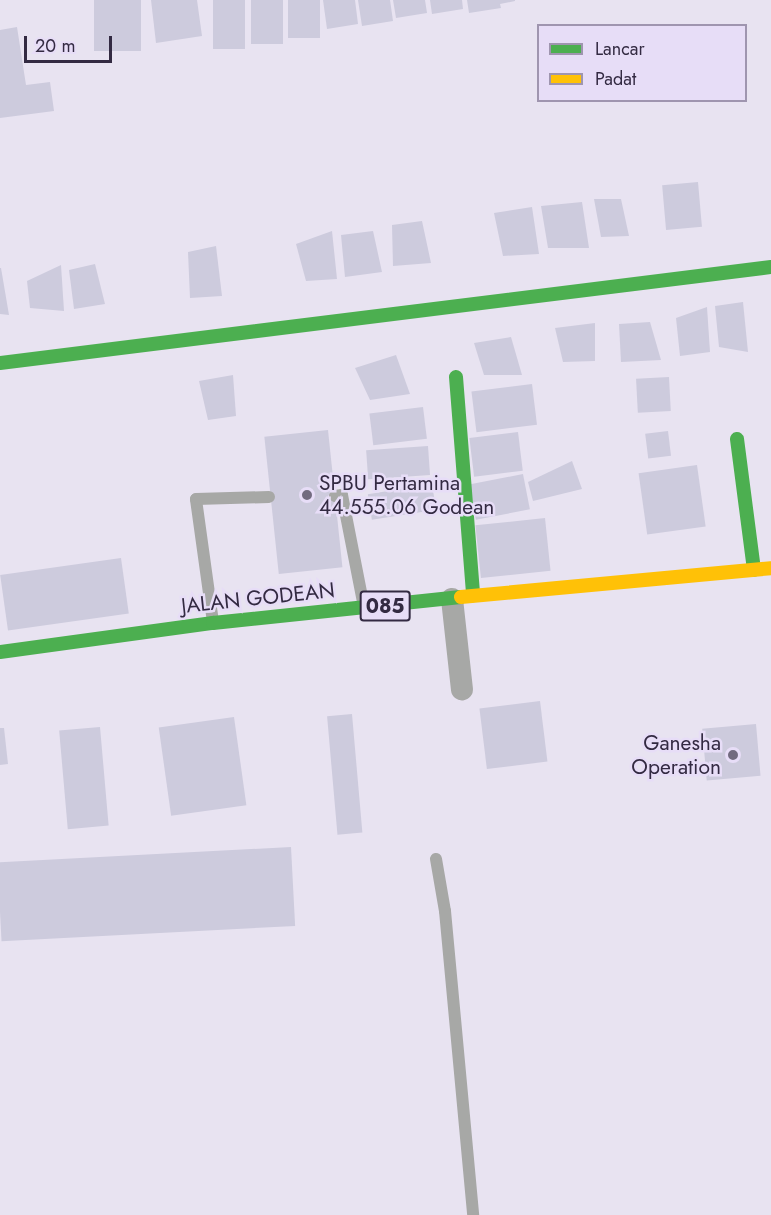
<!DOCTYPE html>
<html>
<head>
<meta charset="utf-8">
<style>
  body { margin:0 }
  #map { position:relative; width:771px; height:1215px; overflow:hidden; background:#e8e3f1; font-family:Jost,sans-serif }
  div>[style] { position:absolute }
  .building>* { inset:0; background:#cdcbdd; transform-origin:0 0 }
  .lane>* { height:12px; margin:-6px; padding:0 6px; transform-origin:6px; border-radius:6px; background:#a7a8a6 }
  .street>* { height:22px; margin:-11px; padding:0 11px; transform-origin:11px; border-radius:11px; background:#a7a8a6 }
  .fast>* { height:14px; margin:-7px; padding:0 7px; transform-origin:7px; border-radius:7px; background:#4caf50 }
  .slow>* { height:14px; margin:-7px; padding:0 7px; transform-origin:7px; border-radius:7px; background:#ffc107 }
  .dots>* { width:16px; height:16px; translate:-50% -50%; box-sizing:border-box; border:3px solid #e7ddf7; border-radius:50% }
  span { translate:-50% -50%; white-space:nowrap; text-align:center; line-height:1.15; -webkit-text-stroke:5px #e7ddf7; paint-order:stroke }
  .shield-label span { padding:2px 4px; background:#e7ddf7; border:2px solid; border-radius:4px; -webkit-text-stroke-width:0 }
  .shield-label { font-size:20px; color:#332a42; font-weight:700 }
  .poi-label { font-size:21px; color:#332a42 }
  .left { translate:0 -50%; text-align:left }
  .right { translate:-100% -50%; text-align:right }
  .street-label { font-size:21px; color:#332a42 }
  .legend { position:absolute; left:537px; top:24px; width:210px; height:78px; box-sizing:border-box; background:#e7ddf7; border:2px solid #9f95af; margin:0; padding:8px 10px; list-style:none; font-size:18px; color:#332a42 }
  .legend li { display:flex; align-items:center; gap:12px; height:30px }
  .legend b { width:30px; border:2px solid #9f95af }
  .scale { position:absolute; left:24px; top:36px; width:88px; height:27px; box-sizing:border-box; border:3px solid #332a42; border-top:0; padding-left:8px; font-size:18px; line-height:21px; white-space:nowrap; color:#332a42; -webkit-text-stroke:4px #e7ddf7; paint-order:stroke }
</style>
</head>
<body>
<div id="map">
  <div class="building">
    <div style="left:94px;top:0;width:47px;height:51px"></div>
    <div style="clip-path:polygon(151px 0,197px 0,202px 36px,156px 43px)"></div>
    <div style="left:213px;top:0;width:32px;height:49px"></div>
    <div style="left:251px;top:0;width:32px;height:44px"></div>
    <div style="left:288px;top:0;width:32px;height:38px"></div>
    <div style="clip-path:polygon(323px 0,355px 0,358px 24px,327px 29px)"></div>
    <div style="clip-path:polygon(358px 0,390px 0,393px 21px,362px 26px)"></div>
    <div style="clip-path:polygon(393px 0,425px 0,427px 13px,396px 18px)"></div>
    <div style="clip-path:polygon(430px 0,462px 0,463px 9px,432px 14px)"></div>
    <div style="clip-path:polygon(467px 0,515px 0,515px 1px,500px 4px,501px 8px,469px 13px)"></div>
    <div style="clip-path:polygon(17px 27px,26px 85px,50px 82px,54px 111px,0 118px,0 30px)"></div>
    <div style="left:698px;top:182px;width:45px;height:36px;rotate:85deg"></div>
    <div style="clip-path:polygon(594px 199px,621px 199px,629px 236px,601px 237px)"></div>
    <div style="clip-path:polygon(582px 202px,589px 248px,548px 248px,541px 206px)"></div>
    <div style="clip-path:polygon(532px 207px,539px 254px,503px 256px,494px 213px)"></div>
    <div style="clip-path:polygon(422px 221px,431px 263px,393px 266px,392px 225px)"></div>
    <div style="clip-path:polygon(332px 231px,337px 279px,306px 281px,296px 244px)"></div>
    <div style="clip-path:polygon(373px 231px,382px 272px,345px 277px,341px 235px)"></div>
    <div style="clip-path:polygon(216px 246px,222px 296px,190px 298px,188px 252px)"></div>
    <div style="clip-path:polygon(95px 264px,105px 304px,74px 309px,69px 270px)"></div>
    <div style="clip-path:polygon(61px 265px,64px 311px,30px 308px,27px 281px)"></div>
    <div style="clip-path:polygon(0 268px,1px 268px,9px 315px,0 314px)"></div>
    <div style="clip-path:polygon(743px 302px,748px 352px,719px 347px,715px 306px)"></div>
    <div style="clip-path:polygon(707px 307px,710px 352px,680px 356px,676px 318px)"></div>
    <div style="clip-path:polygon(650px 322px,661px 360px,621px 362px,619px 324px)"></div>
    <div style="clip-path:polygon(595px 323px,595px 361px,563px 362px,555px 328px)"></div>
    <div style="clip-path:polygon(511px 337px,522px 375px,484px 375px,474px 343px)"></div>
    <div style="clip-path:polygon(396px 355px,410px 394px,370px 400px,355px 368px)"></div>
    <div style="clip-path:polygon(233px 375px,236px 416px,208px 420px,199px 381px)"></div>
    <div style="left:669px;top:377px;width:34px;height:33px;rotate:87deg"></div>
    <div style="left:532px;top:384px;width:41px;height:61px;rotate:83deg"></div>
    <div style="left:423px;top:407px;width:32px;height:54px;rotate:83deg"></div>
    <div style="left:328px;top:430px;width:138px;height:64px;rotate:84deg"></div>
    <div style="left:668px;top:431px;width:25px;height:23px;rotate:83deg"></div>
    <div style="left:518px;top:432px;width:39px;height:49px;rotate:83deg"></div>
    <div style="left:428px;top:446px;width:29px;height:62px;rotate:86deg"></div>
    <div style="clip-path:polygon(572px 461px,582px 489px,533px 501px,528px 482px)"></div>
    <div style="left:697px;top:465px;width:62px;height:59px;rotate:82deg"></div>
    <div style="left:523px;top:474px;width:36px;height:55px;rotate:79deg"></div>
    <div style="left:432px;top:484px;width:26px;height:65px;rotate:81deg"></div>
    <div style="left:545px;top:518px;width:53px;height:70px;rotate:84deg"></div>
    <div style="left:121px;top:558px;width:56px;height:122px;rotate:82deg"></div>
    <div style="left:540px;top:701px;width:61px;height:61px;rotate:83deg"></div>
    <div style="left:352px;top:714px;width:119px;height:25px;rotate:85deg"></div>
    <div style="left:234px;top:717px;width:89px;height:76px;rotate:82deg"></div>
    <div style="left:756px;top:724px;width:52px;height:54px;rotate:85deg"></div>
    <div style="left:100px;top:727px;width:99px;height:41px;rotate:85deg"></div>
    <div style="clip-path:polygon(0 728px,4px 728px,8px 764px,0 765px)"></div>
    <div style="left:291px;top:847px;width:79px;height:294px;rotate:87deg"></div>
  </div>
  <div class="lane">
    <div style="left:335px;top:496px;width:7px;rotate:-8deg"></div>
    <div style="left:342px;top:495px;width:114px;rotate:78.9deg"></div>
    <div style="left:213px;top:622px;width:124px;rotate:-97.9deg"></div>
    <div style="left:196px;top:499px;width:73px;rotate:-1.6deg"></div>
    <div style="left:436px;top:859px;width:53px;rotate:80.2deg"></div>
    <div style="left:445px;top:911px;width:305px;rotate:84.7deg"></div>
  </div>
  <div class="street">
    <div style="left:452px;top:599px;width:91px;rotate:83.7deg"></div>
  </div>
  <div class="fast">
    <div style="left:0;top:363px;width:777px;rotate:-7.1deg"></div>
    <div style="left:456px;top:377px;width:219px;rotate:85.5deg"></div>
    <div style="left:737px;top:439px;width:132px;rotate:82.6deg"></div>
    <div style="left:0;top:652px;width:215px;rotate:-7.8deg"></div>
    <div style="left:213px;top:623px;width:249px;rotate:-6deg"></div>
  </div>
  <div class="slow">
    <div style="left:461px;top:597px;width:311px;rotate:-5.3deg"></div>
  </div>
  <div class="dots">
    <div style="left:307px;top:495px;background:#726b7f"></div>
    <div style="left:733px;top:755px;background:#726b7f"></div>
  </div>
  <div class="shield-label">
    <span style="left:385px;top:606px">085</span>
  </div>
  <div class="poi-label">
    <span class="left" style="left:319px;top:495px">SPBU Pertamina<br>44.555.06 Godean</span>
    <span class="right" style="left:721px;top:755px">Ganesha<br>Operation</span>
  </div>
  <div class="street-label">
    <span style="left:258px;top:598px;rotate:-6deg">JALAN GODEAN</span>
  </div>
  <ul class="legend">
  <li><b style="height:8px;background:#4caf50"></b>Lancar</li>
  <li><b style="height:8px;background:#ffc107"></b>Padat</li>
  </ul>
  <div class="scale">20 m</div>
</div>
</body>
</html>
